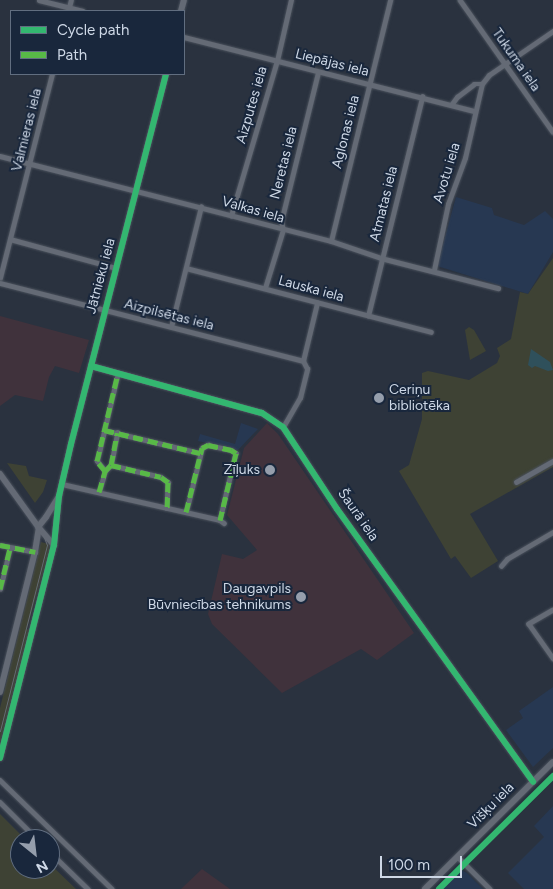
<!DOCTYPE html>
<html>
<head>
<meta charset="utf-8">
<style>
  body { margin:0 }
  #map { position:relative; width:553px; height:889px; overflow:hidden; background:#2a323f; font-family:Figtree,sans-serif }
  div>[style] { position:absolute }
  .built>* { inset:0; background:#273852 }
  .education>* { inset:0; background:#40323c }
  .green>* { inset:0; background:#3e4234 }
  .water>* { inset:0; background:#2f505b }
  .roads { filter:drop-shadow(0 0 1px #49505b) drop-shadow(0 0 1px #49505b) }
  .street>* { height:4.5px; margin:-2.25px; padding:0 2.25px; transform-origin:2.25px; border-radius:2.25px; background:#646a75 }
  .secondary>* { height:6px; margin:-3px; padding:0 3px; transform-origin:3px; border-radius:3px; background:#646a75 }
  .tram>* { height:1px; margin:-0.5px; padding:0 0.5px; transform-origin:0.5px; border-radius:0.5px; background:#656b75 }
  .quiet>* { height:5px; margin-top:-2.5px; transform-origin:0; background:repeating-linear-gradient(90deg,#58b947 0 10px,transparent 0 15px) }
  .cycleway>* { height:6px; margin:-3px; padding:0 3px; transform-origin:3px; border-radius:3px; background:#33b770 }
  .dots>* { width:14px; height:14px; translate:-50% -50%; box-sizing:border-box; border:2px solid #19273c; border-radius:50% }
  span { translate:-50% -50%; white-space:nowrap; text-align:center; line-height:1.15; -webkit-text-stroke:4px #19273c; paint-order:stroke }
  .street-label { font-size:14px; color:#ced8e6 }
  .poi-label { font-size:14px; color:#ced8e6 }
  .left { translate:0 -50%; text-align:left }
  .right { translate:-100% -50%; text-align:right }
  .legend { position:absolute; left:10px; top:10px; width:175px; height:65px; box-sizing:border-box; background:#19273c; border:1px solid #616e80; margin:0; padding:6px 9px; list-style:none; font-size:15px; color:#ced8e6 }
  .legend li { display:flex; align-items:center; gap:10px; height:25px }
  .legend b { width:25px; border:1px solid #616e80 }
  .north { position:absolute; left:10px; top:829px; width:50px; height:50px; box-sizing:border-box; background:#19273c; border:1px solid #616e80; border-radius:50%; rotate:151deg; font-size:14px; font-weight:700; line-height:20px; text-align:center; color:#ced8e6 }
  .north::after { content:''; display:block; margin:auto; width:18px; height:22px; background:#959eac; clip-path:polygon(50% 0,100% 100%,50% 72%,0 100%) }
  .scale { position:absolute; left:380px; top:856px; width:82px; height:22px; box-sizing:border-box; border:2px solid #ced8e6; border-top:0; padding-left:6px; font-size:15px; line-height:18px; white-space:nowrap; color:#ced8e6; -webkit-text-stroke:4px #19273c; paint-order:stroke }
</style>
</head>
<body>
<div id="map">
  <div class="built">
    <div style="clip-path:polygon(456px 197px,492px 208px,494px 215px,524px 225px,545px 211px,553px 219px,553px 252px,528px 294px,437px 266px)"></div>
    <div style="clip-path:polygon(241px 423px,258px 429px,238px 450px,198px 441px,200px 434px,235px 444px)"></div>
    <div style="clip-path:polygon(553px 687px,553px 748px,533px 767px,506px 730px,523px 718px,519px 711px)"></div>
    <div style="clip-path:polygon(553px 806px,553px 889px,524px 889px,508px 873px,544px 837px,534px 826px)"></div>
    <div style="clip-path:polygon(461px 870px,467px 873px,483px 889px,443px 889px)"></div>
  </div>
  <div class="education">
    <div style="clip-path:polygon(0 316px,89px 340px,79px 373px,55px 366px,49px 377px,43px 401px,15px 395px,0 406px)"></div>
    <div style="clip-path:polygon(267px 423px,278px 434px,414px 633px,377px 660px,361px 649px,282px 693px,212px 624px,208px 614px,222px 554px,243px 559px,257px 550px,227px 515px,244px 448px)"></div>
    <div style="clip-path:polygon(202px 869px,230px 889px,181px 889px)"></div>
  </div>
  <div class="green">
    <div style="clip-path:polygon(553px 258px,553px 467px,470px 514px,498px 561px,471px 578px,455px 556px,451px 559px,399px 471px,409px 465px,422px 419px,422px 373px,428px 371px,469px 380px,497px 363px,500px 356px,497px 348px,511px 339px,520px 292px,528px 294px)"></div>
    <div style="clip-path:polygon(469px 327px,474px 330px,486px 351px,470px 360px,465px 330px)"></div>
    <div style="clip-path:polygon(7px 463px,26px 466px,29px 476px,47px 480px,43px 492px,35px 503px)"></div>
    <div style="clip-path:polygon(41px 542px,49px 544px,49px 551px,27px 629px,29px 630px,0 743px,0 708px)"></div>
    <div style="clip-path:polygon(0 814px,25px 839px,20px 839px,20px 869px,50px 869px,50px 864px,76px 889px,0 889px)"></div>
  </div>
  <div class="water">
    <div style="clip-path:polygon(531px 349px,550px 362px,553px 370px,548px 371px,535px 366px,532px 368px,528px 365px)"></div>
  </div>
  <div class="roads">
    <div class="street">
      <div style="left:39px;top:0;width:45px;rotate:14deg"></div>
      <div style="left:460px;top:0;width:161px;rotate:54.8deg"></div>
      <div style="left:68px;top:11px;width:11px;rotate:-75deg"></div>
      <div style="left:184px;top:37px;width:300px;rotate:14.3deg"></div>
      <div style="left:451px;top:105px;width:10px;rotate:-53deg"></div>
      <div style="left:457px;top:97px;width:21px;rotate:-37deg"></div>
      <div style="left:474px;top:84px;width:8px"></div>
      <div style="left:0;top:156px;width:342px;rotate:14.4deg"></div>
      <div style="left:331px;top:241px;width:53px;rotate:18.8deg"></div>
      <div style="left:381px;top:258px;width:121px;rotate:14.4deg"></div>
      <div style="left:231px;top:216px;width:162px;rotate:-73.5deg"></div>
      <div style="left:277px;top:61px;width:63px;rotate:-77.1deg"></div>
      <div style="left:10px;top:239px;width:110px;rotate:15.3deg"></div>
      <div style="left:331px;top:241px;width:248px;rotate:-76.2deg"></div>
      <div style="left:186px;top:268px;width:253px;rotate:14.6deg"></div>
      <div style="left:434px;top:270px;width:67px;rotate:-78deg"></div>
      <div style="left:448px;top:204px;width:49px;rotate:-69.7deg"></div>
      <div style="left:465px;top:158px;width:76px;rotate:-77.1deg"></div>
      <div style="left:482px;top:84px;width:11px;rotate:-52deg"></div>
      <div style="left:489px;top:75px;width:78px;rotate:-34.5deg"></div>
      <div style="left:0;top:278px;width:211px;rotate:-75.7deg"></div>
      <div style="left:0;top:283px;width:313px;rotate:14.4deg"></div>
      <div style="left:265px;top:288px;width:61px;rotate:-72.8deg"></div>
      <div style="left:283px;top:230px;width:8px;rotate:-104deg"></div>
      <div style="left:281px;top:222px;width:154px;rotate:-76.1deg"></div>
      <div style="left:368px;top:316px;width:226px;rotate:-76.1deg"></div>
      <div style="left:171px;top:327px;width:124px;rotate:-76deg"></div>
      <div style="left:283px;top:427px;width:34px;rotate:-60deg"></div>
      <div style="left:300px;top:398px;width:30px;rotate:-76deg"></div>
      <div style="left:307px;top:369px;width:9px;rotate:-117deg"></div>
      <div style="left:303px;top:361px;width:60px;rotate:-76.4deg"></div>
      <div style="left:104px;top:430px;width:99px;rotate:13.5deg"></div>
      <div style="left:111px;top:465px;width:33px;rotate:-79deg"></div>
      <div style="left:105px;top:471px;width:13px;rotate:-129deg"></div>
      <div style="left:97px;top:461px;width:90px;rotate:-76.6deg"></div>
      <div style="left:516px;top:482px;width:43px;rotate:-29.6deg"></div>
      <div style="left:62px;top:484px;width:162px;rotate:12.8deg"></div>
      <div style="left:220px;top:520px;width:5px;rotate:37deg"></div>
      <div style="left:99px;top:492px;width:22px;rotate:-74deg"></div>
      <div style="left:105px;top:471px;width:8px;rotate:-45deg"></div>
      <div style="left:111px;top:465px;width:51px;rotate:13.5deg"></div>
      <div style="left:161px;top:477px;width:9px;rotate:36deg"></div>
      <div style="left:168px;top:482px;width:26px;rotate:92deg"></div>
      <div style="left:186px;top:512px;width:66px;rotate:-76deg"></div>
      <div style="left:202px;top:448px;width:7px;rotate:-27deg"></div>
      <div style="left:208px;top:445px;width:24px;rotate:12deg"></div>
      <div style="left:231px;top:450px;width:6px;rotate:31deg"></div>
      <div style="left:236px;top:453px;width:69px;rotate:103.4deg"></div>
      <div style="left:0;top:545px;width:36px;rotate:11deg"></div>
      <div style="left:501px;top:566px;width:9px;rotate:-49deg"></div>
      <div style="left:507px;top:559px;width:53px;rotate:-30.4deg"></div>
      <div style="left:0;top:589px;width:42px;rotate:-76.3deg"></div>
      <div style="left:553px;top:610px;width:28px;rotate:150deg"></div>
      <div style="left:529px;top:624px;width:42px;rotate:54.8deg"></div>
      <div style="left:0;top:780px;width:156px;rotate:44.2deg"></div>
      <div style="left:0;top:802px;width:52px;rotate:45deg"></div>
      <div style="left:50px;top:852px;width:53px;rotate:44.2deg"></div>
      <div style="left:458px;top:857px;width:45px;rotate:45deg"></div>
    </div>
    <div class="secondary">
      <div style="left:181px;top:11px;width:11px;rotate:-75deg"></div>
      <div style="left:91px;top:366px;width:177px;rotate:15.4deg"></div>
      <div style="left:262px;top:413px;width:25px;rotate:34deg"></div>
      <div style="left:283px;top:427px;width:98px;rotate:56.6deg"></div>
      <div style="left:337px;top:509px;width:336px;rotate:54.3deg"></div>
      <div style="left:0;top:474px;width:67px;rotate:54.2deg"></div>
      <div style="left:39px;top:528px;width:23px;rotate:49deg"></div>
      <div style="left:38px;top:527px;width:13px;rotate:-51deg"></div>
      <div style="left:46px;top:517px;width:25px;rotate:-58deg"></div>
      <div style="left:0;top:692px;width:144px;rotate:-76deg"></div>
      <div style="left:35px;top:552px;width:24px;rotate:-81deg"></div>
      <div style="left:0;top:758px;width:220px;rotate:-75.8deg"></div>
      <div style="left:54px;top:545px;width:49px;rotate:-84.2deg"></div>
      <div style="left:59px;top:496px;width:53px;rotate:-77deg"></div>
      <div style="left:71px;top:444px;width:382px;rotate:-75.6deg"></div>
      <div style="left:425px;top:889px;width:180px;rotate:-44.8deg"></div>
    </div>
  </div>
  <div class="tram">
    <div style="left:0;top:472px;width:73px;rotate:55deg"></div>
    <div style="left:42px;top:532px;width:14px;rotate:69deg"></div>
    <div style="left:47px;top:545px;width:192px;rotate:104.2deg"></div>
  </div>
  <div class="quiet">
    <div style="left:104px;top:430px;width:99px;rotate:13.5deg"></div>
    <div style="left:111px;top:465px;width:33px;rotate:-79deg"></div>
    <div style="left:105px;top:471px;width:13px;rotate:-129deg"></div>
    <div style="left:97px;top:461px;width:90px;rotate:-76.6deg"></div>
    <div style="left:99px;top:492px;width:22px;rotate:-74deg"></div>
    <div style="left:105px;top:471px;width:8px;rotate:-45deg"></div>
    <div style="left:111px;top:465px;width:51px;rotate:13.5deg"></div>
    <div style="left:161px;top:477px;width:9px;rotate:36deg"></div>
    <div style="left:168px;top:482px;width:26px;rotate:92deg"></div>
    <div style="left:186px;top:512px;width:66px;rotate:-76deg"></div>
    <div style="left:202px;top:448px;width:7px;rotate:-27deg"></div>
    <div style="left:208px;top:445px;width:24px;rotate:12deg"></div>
    <div style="left:231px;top:450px;width:6px;rotate:31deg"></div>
    <div style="left:236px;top:453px;width:69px;rotate:103.4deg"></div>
    <div style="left:0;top:545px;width:36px;rotate:11deg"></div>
    <div style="left:0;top:589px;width:42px;rotate:-76.3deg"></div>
  </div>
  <div class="cycleway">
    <div style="left:91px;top:366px;width:177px;rotate:15.4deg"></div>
    <div style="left:262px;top:413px;width:25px;rotate:34deg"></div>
    <div style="left:283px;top:427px;width:98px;rotate:56.6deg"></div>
    <div style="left:337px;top:509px;width:336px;rotate:54.3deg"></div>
    <div style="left:0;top:758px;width:220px;rotate:-75.8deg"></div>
    <div style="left:54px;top:545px;width:49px;rotate:-84.2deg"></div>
    <div style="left:59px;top:496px;width:53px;rotate:-77deg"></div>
    <div style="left:71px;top:444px;width:382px;rotate:-75.6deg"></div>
    <div style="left:439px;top:889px;width:161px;rotate:-44.7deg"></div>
  </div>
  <div class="dots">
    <div style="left:379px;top:398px;background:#959eac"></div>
    <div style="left:270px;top:470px;background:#959eac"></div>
    <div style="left:301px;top:597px;background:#959eac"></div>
  </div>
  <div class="street-label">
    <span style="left:516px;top:60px;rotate:55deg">Tukuma iela</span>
    <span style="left:332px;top:63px;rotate:14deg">Liepājas iela</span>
    <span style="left:252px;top:105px;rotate:-74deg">Aizputes iela</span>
    <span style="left:27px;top:130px;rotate:-76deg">Valmieras iela</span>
    <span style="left:346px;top:132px;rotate:-76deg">Aglonas iela</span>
    <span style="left:284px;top:163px;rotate:-76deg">Neretas iela</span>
    <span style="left:447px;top:173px;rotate:-73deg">Avotu iela</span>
    <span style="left:384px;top:204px;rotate:-76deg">Atmatas iela</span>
    <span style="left:253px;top:210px;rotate:16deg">Valkas iela</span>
    <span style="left:101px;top:276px;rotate:-75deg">Jātnieku iela</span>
    <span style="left:311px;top:289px;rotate:15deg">Lauska iela</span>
    <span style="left:169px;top:315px;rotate:14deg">Aizpilsētas iela</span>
    <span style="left:358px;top:515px;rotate:55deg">Šaurā iela</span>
    <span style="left:491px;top:806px;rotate:-45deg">Višķu iela</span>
  </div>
  <div class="poi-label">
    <span class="left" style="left:389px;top:398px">Ceriņu<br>bibliotēka</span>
    <span class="right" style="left:260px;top:470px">Zīļuks</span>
    <span class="right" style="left:291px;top:597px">Daugavpils<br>Būvniecības tehnikums</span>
  </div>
  <ul class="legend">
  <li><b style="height:6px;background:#33b770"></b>Cycle path</li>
  <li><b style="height:6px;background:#58b947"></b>Path</li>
  </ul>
  <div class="north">N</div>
  <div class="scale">100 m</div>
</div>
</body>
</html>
